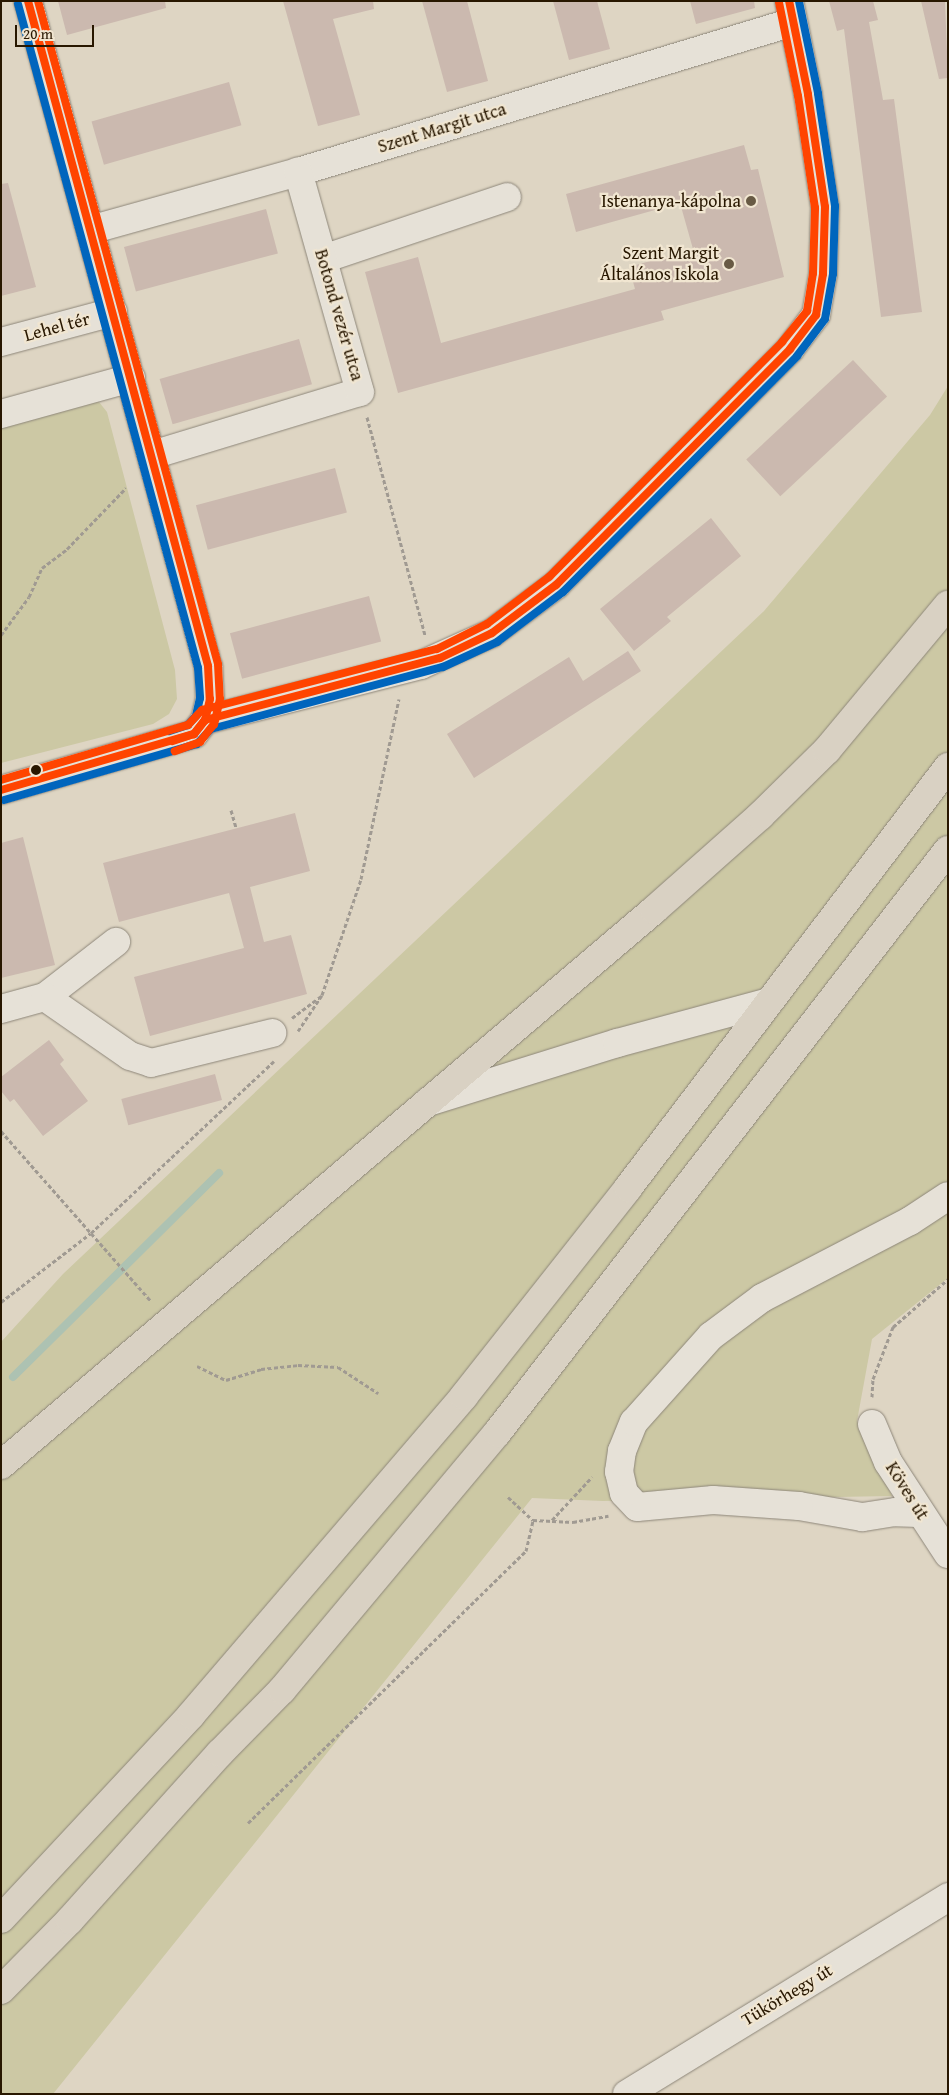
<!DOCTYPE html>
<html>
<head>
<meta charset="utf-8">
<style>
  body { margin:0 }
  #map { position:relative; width:949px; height:2095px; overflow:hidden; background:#ded5c3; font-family:"Gentium Book Plus",serif }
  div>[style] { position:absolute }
  .green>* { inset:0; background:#ccc8a4 }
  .stream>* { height:8px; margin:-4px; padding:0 4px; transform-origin:4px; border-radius:4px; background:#adc2b2 }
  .building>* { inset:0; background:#cbb9af; transform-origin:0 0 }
  .path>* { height:3px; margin-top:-1.5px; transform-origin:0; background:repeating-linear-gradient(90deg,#a09a92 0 4px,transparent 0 6.5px) }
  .roads { filter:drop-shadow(0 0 1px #8d8679) drop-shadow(0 0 1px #8d8679) }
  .minor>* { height:28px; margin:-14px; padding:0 14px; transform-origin:14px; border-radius:14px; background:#e6e1d7 }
  .major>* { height:28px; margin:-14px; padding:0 14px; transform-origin:14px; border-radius:14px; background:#d9d1c3 }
  .highway>* { height:28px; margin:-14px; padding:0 14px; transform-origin:14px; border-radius:14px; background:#d9d1c3 }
  .bus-1>* { height:8px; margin:-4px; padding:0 4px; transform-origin:4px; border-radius:4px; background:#f40 }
  .bus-2>* { height:8px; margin:-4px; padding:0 4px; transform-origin:4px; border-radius:4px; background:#0065bd }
  .bus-3>* { height:8px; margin:-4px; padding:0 4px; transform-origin:4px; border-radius:4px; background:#f40 }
  .dots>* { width:14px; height:14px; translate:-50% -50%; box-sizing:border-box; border:2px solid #f1e6d1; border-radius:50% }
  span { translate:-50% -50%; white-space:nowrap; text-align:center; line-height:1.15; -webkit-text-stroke:4.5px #f1e6d1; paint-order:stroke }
  .street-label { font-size:18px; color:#281700 }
  .poi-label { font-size:18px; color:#281700 }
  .right { translate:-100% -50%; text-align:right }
  .frame { position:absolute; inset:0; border:2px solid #281700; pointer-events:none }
  .scale { position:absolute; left:15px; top:25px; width:79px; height:22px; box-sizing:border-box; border:2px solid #281700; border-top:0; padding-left:6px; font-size:15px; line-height:18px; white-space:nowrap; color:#281700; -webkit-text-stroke:4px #f1e6d1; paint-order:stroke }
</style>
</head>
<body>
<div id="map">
  <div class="green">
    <div style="clip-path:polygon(948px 386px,948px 1278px,872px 1339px,857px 1421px,892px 1496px,603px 1501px,532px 1498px,53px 2094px,1px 2094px,1px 1342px,63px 1274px,764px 611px,930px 415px)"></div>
    <div style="clip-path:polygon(95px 388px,99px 402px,107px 412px,175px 670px,177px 699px,169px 714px,153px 724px,1px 763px,1px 414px)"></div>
  </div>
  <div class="stream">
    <div style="left:13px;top:1377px;width:290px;rotate:-44.7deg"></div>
  </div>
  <div class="building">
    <div style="clip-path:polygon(58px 1px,165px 1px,166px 8px,67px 35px)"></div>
    <div style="clip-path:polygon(283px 1px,373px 1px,374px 9px,333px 19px,360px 115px,318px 126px)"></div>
    <div style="clip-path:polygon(422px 1px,467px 1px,488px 81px,447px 92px)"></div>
    <div style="clip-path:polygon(553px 1px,597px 1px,610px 49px,569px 60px)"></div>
    <div style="clip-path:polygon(690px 1px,754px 1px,755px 8px,696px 24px)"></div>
    <div style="clip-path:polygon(829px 1px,873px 1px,878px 20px,869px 22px,883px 100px,894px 99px,922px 312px,881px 317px,844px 29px,837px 31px)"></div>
    <div style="clip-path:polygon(921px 1px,945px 1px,948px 78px,939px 79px)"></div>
    <div style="left:229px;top:82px;width:45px;height:143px;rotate:74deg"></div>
    <div style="clip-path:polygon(744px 145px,751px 170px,758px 169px,784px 277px,661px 311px,664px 320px,398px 393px,365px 272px,418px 257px,441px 343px,635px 289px,629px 267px,693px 249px,680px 203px,576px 232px,566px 194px)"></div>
    <div style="clip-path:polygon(8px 183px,36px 287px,1px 296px,1px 184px)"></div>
    <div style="left:266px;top:209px;width:46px;height:147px;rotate:75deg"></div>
    <div style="left:299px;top:339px;width:47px;height:145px;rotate:74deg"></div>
    <div style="left:853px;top:360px;width:50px;height:146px;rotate:47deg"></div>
    <div style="left:335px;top:468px;width:46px;height:144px;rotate:75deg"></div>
    <div style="clip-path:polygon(711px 518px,741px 556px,667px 617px,671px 621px,634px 651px,600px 609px)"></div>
    <div style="left:369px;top:596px;width:47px;height:144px;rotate:75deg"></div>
    <div style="clip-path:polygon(628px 651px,641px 671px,474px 778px,447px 734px,569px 657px,583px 681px)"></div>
    <div style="clip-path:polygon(295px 813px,310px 871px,250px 887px,264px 942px,291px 935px,307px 994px,150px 1036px,134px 977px,244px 948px,229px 893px,119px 922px,103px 863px)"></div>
    <div style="clip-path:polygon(23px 837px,55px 965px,1px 978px,1px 843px)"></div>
    <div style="clip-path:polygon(49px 1040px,64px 1060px,60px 1064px,88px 1101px,43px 1136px,14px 1099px,10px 1102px,1px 1091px,1px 1077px)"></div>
    <div style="left:215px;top:1074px;width:27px;height:97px;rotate:75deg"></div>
  </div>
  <div class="path">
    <div style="left:367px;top:417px;width:226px;rotate:75.1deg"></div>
    <div style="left:1px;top:635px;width:47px;rotate:-53.6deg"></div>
    <div style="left:29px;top:597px;width:32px;rotate:-66deg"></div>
    <div style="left:42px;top:568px;width:31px;rotate:-37deg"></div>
    <div style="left:67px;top:549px;width:85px;rotate:-46deg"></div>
    <div style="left:231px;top:810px;width:19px;rotate:74deg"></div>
    <div style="left:292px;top:1018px;width:38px;rotate:-37deg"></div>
    <div style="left:322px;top:995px;width:122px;rotate:-71.4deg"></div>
    <div style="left:361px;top:879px;width:184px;rotate:-78.1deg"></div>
    <div style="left:298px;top:1031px;width:43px;rotate:-56.3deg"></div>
    <div style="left:1px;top:1131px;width:227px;rotate:48.6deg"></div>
    <div style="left:1px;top:1302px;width:113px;rotate:-37.5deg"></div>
    <div style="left:91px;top:1233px;width:251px;rotate:-43.2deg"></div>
    <div style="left:197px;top:1366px;width:32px;rotate:26deg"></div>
    <div style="left:226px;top:1380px;width:37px;rotate:-17deg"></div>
    <div style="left:261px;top:1369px;width:37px;rotate:-6deg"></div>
    <div style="left:298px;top:1365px;width:40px;rotate:2.9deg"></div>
    <div style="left:338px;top:1367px;width:48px;rotate:33deg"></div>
    <div style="left:872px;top:1397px;width:18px;rotate:-87deg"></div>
    <div style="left:873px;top:1379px;width:56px;rotate:-69deg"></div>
    <div style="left:893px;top:1327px;width:73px;rotate:-41.1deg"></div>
    <div style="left:508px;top:1497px;width:34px;rotate:43deg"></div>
    <div style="left:533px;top:1520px;width:40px;rotate:2.9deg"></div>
    <div style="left:573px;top:1522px;width:36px;rotate:-10deg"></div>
    <div style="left:552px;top:1520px;width:59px;rotate:-47.1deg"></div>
    <div style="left:248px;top:1823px;width:389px;rotate:-44.4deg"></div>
    <div style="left:526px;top:1551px;width:32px;rotate:-77deg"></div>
  </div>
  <div class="roads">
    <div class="minor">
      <div style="left:90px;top:230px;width:216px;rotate:-15.6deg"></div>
      <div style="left:298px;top:172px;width:517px;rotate:-16.86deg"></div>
      <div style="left:323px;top:259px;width:194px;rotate:-18.6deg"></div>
      <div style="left:1px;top:342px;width:116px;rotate:-15deg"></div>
      <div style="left:1px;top:414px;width:135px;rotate:-15.5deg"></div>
      <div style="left:152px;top:455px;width:217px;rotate:-16.9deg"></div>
      <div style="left:360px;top:392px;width:229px;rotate:-105.7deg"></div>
      <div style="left:205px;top:720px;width:223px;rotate:-14.3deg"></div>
      <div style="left:421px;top:665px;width:78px;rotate:-24.3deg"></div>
      <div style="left:492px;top:633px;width:80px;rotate:-36.9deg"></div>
      <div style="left:556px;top:585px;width:332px;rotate:-45.2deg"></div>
      <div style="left:790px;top:349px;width:43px;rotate:-52.6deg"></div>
      <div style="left:816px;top:315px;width:42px;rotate:-80.3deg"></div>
      <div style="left:823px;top:274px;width:67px;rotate:-88.3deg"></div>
      <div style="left:825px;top:207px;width:114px;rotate:-98.6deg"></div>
      <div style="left:808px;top:94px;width:95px;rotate:-101.5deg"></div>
      <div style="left:1px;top:790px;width:201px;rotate:-16.2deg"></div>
      <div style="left:194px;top:734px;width:18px;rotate:-52deg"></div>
      <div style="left:205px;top:720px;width:22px;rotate:-77deg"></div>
      <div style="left:210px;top:699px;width:33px;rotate:-93deg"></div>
      <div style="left:208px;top:666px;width:689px;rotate:-105.15deg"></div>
      <div style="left:45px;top:997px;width:90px;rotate:-37.8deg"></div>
      <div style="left:1px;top:1009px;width:46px;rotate:-15.3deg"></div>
      <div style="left:45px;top:997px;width:103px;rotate:34.8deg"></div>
      <div style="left:130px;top:1056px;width:22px;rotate:18deg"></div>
      <div style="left:151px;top:1063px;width:125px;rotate:-13.9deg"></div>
      <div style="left:428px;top:1102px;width:198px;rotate:-17.3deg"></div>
      <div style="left:617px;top:1043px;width:157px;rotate:-15.1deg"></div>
      <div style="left:872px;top:1424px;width:41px;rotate:67.2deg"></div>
      <div style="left:888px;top:1462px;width:110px;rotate:56.9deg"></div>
      <div style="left:919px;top:1513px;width:24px;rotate:-178deg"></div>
      <div style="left:895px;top:1512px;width:33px;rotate:171deg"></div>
      <div style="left:862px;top:1517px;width:64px;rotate:-170.1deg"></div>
      <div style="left:799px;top:1506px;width:86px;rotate:-176deg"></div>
      <div style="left:713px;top:1500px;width:76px;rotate:174.7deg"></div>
      <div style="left:637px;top:1507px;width:19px;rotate:-133deg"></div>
      <div style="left:624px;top:1493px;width:22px;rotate:-103deg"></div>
      <div style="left:619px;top:1472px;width:21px;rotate:-82deg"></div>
      <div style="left:622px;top:1451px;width:31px;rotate:-68deg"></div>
      <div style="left:634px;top:1422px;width:115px;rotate:-48.2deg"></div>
      <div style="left:711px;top:1336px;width:64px;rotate:-36.7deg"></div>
      <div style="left:762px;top:1298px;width:167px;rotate:-27.5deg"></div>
      <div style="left:910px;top:1221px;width:45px;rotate:-33.3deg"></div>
      <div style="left:627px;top:2094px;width:377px;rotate:-31.5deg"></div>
    </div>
    <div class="major">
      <div style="left:1px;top:1465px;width:857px;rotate:-40.36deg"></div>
      <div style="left:654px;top:910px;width:142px;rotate:-41.6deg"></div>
      <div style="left:760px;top:816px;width:94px;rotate:-44.6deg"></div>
      <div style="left:827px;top:750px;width:189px;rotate:-50.2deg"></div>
    </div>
    <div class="highway">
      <div style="left:1px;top:1919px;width:279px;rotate:-47deg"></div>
      <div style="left:191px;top:1715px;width:420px;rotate:-49.4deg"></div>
      <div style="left:464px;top:1396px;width:265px;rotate:-51.7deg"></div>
      <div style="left:628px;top:1188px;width:529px;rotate:-52.76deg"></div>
      <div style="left:1px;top:1990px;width:98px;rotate:-45.4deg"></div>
      <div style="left:70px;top:1920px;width:224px;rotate:-48.1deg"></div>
      <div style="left:220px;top:1753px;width:88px;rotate:-45.5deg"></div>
      <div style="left:282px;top:1690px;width:335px;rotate:-50.1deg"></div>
      <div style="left:497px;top:1433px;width:737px;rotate:-52.28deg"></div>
    </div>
  </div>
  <div class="bus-1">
    <div style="left:28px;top:1px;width:689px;rotate:74.85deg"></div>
    <div style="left:208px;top:666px;width:33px;rotate:87deg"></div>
    <div style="left:210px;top:699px;width:22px;rotate:103deg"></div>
    <div style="left:205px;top:720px;width:18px;rotate:128deg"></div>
    <div style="left:194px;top:734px;width:23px;rotate:162deg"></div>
    <div style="left:1px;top:790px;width:201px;rotate:-16.2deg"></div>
    <div style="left:194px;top:734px;width:18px;rotate:-52deg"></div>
    <div style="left:205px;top:720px;width:243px;rotate:-14.8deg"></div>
    <div style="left:440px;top:658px;width:58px;rotate:-25.7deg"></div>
    <div style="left:492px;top:633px;width:80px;rotate:-36.9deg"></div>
    <div style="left:556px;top:585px;width:332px;rotate:-45.2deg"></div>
    <div style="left:790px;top:349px;width:43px;rotate:-52.6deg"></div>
    <div style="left:816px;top:315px;width:42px;rotate:-80.3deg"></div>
    <div style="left:823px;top:274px;width:67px;rotate:-88.3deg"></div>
    <div style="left:825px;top:207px;width:114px;rotate:-98.6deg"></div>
    <div style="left:808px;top:94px;width:95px;rotate:-101.5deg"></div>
  </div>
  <div class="bus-2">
    <div style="left:18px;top:4px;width:688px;rotate:74.83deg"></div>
    <div style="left:198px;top:668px;width:30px;rotate:86deg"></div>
    <div style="left:200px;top:698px;width:18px;rotate:103deg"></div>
    <div style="left:196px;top:716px;width:12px;rotate:132deg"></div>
    <div style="left:188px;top:725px;width:20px;rotate:162deg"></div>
    <div style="left:4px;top:800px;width:201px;rotate:-16.2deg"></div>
    <div style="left:197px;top:744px;width:21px;rotate:-47deg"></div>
    <div style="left:211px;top:729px;width:240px;rotate:-15deg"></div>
    <div style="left:443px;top:667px;width:60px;rotate:-24.8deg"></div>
    <div style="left:497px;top:642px;width:83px;rotate:-37.1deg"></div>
    <div style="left:563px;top:592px;width:332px;rotate:-45.2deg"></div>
    <div style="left:797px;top:356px;width:46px;rotate:-52.9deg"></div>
    <div style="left:825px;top:319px;width:46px;rotate:-79.9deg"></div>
    <div style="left:833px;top:274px;width:68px;rotate:-88.3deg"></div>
    <div style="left:835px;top:206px;width:114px;rotate:-98.6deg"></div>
    <div style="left:818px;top:93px;width:94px;rotate:-101.7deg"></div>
  </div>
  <div class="bus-3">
    <div style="left:38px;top:1px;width:687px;rotate:74.81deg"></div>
    <div style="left:218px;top:664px;width:35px;rotate:87deg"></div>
    <div style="left:220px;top:699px;width:26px;rotate:103deg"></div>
    <div style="left:214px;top:724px;width:23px;rotate:128deg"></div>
    <div style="left:200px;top:742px;width:27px;rotate:160deg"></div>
    <div style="left:1px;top:780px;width:195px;rotate:-16.4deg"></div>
    <div style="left:188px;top:725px;width:21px;rotate:-47deg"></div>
    <div style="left:202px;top:710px;width:243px;rotate:-14.6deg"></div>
    <div style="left:437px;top:649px;width:56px;rotate:-26.6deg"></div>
    <div style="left:487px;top:624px;width:78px;rotate:-37.2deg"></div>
    <div style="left:549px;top:577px;width:331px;rotate:-45.2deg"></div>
    <div style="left:782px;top:342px;width:40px;rotate:-51deg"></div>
    <div style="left:807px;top:311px;width:38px;rotate:-81deg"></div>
    <div style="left:813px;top:273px;width:65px;rotate:-88.2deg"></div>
    <div style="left:815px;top:208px;width:113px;rotate:-98.6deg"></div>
    <div style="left:798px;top:96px;width:95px;rotate:-101.5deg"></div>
  </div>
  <div class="dots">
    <div style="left:751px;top:201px;background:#685a44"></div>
    <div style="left:729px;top:264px;background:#685a44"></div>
    <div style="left:36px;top:770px;background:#281700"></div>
  </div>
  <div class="street-label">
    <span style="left:442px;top:128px;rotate:-17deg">Szent Margit utca</span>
    <span style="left:339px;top:315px;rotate:74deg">Botond vezér utca</span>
    <span style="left:57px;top:327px;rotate:-15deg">Lehel tér</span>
    <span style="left:907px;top:1491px;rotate:58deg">Köves út</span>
    <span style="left:787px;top:1995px;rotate:-31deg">Tükörhegy út</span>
  </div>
  <div class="poi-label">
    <span class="right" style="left:741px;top:201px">Istenanya-kápolna</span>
    <span class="right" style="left:719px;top:264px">Szent Margit<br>Általános Iskola</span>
  </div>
  <div class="frame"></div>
  <div class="scale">20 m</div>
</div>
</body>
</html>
